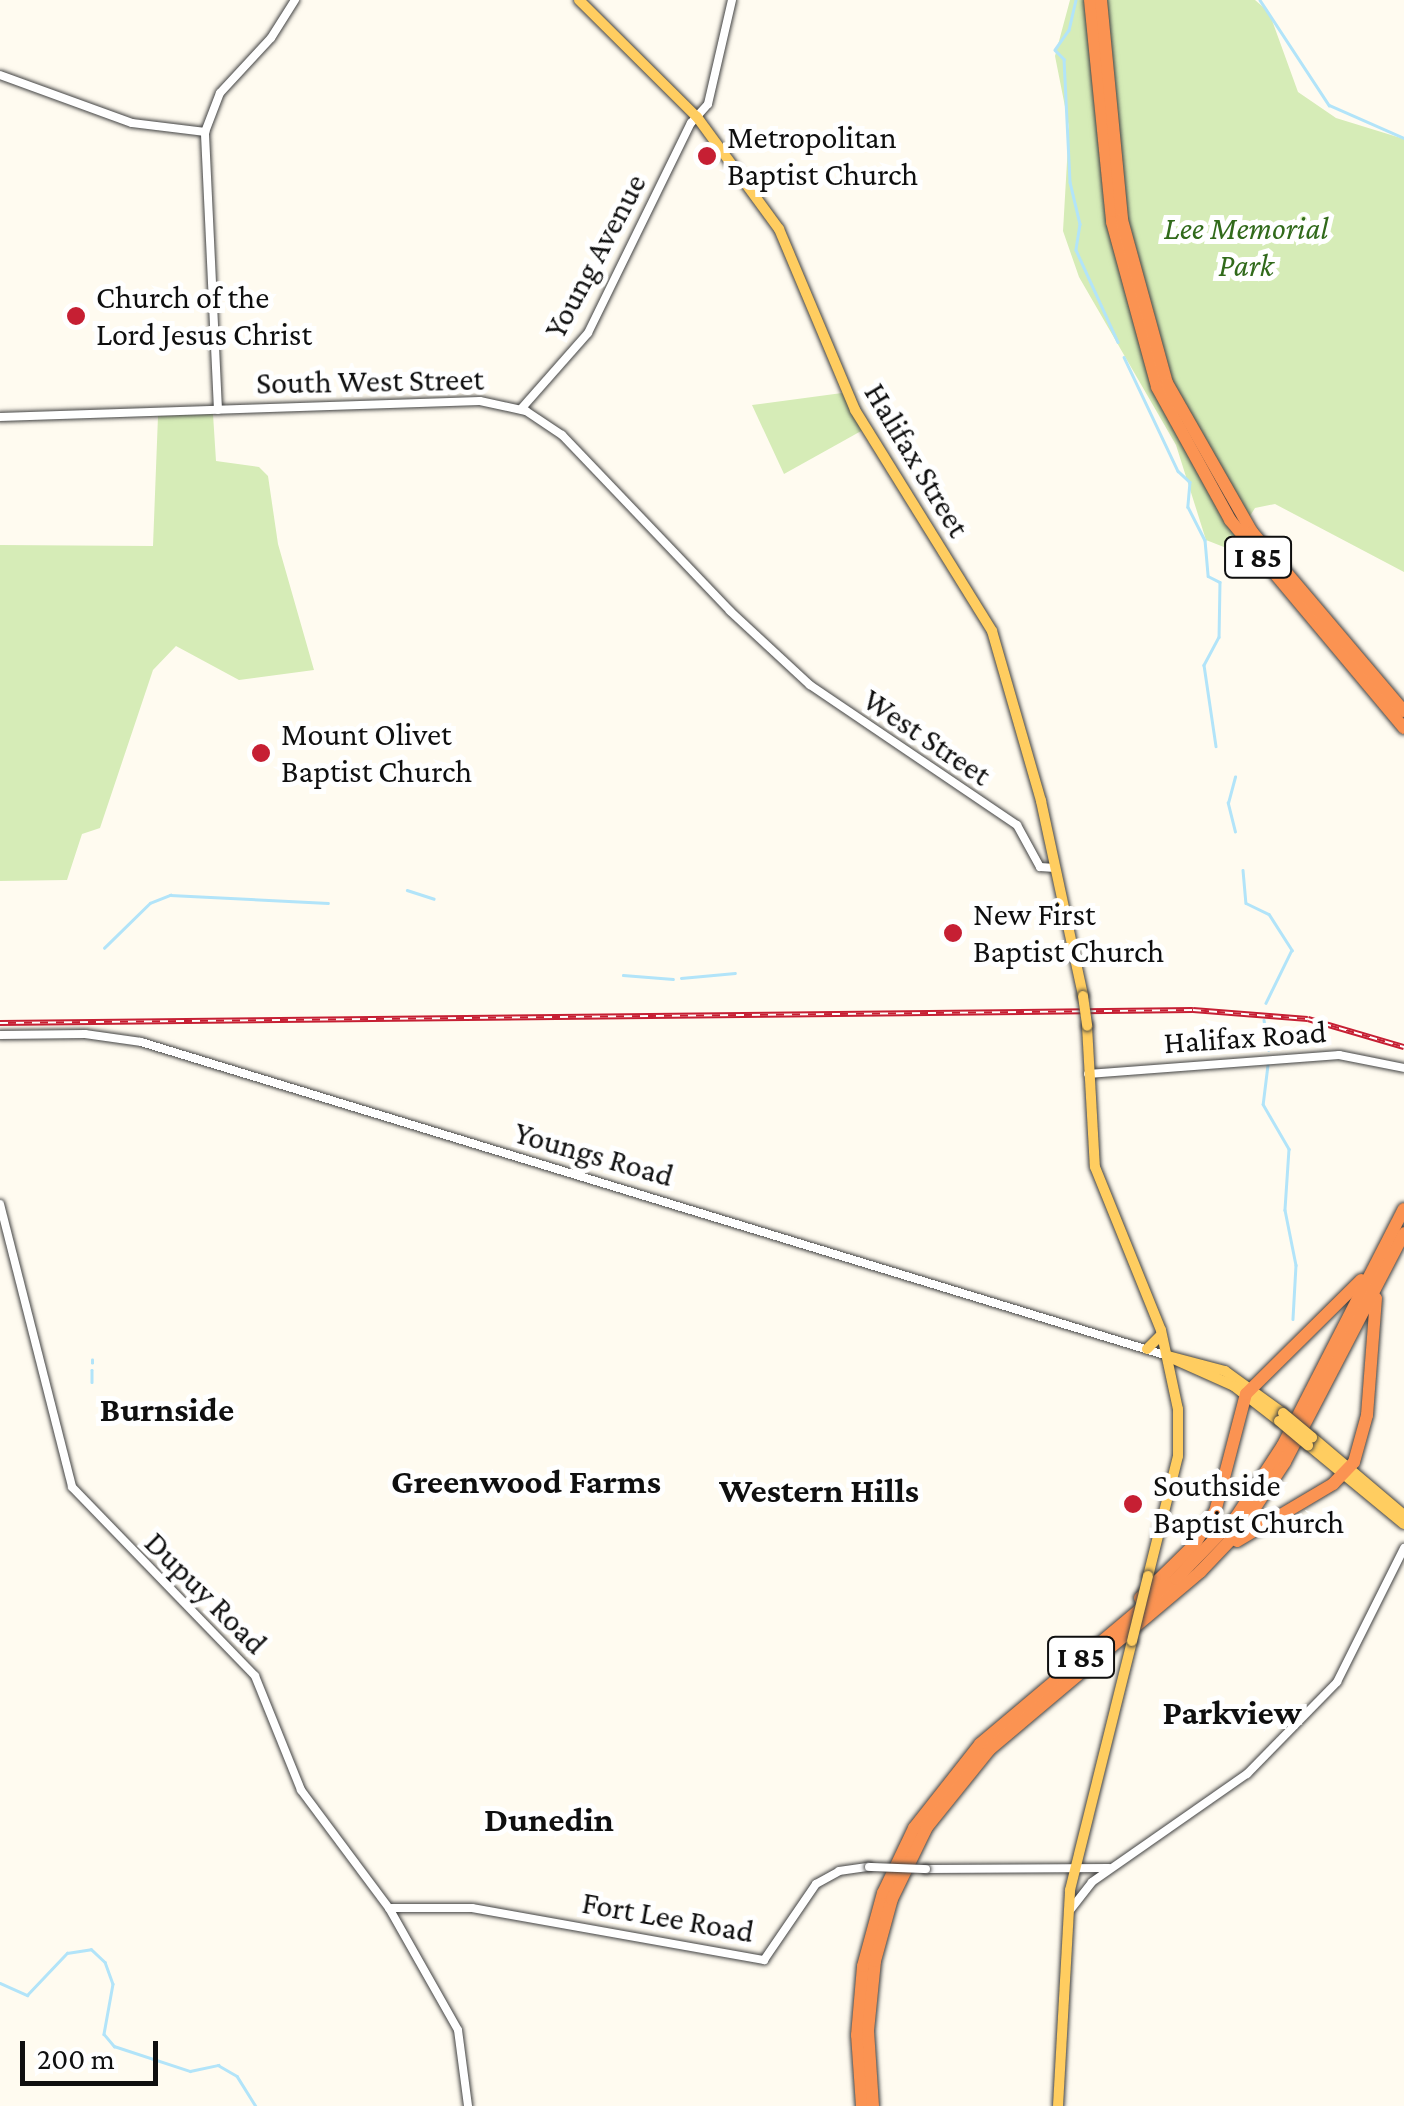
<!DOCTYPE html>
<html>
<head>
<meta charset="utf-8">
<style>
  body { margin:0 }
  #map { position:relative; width:1404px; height:2106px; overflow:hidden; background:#fffbf0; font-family:"Crimson Pro",serif }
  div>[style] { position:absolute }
  .green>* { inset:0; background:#d6ecb7 }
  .stream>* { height:2.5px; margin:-1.25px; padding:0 1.25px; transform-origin:1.25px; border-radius:1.25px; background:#b2e4f9 }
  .roads { filter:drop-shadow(0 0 2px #424242) drop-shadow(0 0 2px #424242) }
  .minor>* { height:8px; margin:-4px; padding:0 4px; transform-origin:4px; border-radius:4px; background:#fff }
  .major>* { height:10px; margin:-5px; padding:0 5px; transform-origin:5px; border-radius:5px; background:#ffcd60 }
  .highway>* { height:12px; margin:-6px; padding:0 6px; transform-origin:6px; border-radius:6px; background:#fb9352 }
  .rail>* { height:6px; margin-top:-3px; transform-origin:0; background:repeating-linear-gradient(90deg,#fff 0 8px,#c61f33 0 16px); box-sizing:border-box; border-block:2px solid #c61f33 }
  .bridges { filter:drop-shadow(0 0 2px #424242) drop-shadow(0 0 2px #424242) }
  .minor-bridge>* { height:8px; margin:-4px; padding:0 4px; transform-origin:4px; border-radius:4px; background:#fff }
  .major-bridge>* { height:10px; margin:-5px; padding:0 5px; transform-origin:5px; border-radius:5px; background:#ffcd60 }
  .dots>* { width:28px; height:28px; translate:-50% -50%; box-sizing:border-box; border:5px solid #fff; border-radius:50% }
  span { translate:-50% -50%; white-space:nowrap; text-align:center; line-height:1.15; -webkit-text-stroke:10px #fff; paint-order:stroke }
  .shield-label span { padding:2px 8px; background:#fff; border:2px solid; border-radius:8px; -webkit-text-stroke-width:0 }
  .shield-label { font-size:30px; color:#0f0f0f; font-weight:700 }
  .poi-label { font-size:32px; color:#0f0f0f }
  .left { translate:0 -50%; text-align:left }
  .park-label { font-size:32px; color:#316a1b; font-style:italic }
  .street-label { font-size:32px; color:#0f0f0f }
  .neighbourhood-label { font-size:35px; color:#0f0f0f; font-weight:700 }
  .scale { position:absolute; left:20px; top:2041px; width:138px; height:45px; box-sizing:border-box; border:5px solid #0f0f0f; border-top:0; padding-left:12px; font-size:30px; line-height:35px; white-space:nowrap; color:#0f0f0f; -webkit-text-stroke:8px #fff; paint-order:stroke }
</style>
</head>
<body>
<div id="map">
  <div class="green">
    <div style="clip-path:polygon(1070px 0,1255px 0,1269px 12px,1298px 92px,1336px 118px,1404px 139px,1404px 572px,1275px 504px,1255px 508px,1229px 549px,1206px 540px,1176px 445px,1079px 277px,1063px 231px,1069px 127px,1055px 56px)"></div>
    <div style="clip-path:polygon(842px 393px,863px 430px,784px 474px,752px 405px)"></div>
    <div style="clip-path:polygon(213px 414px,216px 461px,259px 467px,268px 476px,278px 544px,314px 670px,239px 680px,176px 646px,153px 670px,100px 828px,82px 834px,67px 880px,0 881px,0 545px,153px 546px,158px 416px)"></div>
  </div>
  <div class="stream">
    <div style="left:1076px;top:0;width:31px;rotate:103deg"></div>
    <div style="left:1069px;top:30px;width:24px;rotate:125deg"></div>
    <div style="left:1055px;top:50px;width:13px;rotate:45deg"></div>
    <div style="left:1064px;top:59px;width:123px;rotate:87.2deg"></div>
    <div style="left:1070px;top:182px;width:43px;rotate:76.6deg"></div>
    <div style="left:1080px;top:224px;width:26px;rotate:99deg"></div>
    <div style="left:1076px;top:250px;width:101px;rotate:65.5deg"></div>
    <div style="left:1260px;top:0;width:126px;rotate:56.7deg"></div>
    <div style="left:1329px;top:105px;width:82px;rotate:23.7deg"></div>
    <div style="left:1124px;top:357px;width:126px;rotate:64.7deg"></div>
    <div style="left:1178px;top:471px;width:16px;rotate:43deg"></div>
    <div style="left:1190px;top:482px;width:25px;rotate:95deg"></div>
    <div style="left:1188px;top:507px;width:37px;rotate:63deg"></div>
    <div style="left:1205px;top:540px;width:36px;rotate:85deg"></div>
    <div style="left:1208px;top:576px;width:13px;rotate:27deg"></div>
    <div style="left:1220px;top:582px;width:55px;rotate:91deg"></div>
    <div style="left:1219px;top:637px;width:32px;rotate:118deg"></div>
    <div style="left:1204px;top:665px;width:82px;rotate:81.6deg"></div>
    <div style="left:1235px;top:832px;width:30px;rotate:-104deg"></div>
    <div style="left:1228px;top:803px;width:27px;rotate:-75deg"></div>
    <div style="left:1243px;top:870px;width:33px;rotate:85deg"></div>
    <div style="left:1246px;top:903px;width:25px;rotate:26deg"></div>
    <div style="left:1269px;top:914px;width:43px;rotate:57.4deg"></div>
    <div style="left:1292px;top:950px;width:59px;rotate:116.1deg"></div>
    <div style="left:407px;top:890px;width:28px;rotate:18deg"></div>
    <div style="left:104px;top:948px;width:64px;rotate:-44.4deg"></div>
    <div style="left:150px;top:903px;width:22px;rotate:-22deg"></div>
    <div style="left:170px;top:895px;width:158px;rotate:2.9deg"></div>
    <div style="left:623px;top:975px;width:50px;rotate:4.6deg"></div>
    <div style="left:681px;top:978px;width:54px;rotate:-5.3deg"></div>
    <div style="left:1264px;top:1020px;width:30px;rotate:81deg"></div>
    <div style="left:1268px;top:1065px;width:39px;rotate:97deg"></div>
    <div style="left:1263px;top:1104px;width:52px;rotate:60deg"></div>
    <div style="left:1289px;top:1149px;width:61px;rotate:93.8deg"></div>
    <div style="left:1285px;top:1210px;width:56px;rotate:78.7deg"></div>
    <div style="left:1296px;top:1265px;width:54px;rotate:93.2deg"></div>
    <div style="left:92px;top:1363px;width:3px;rotate:-90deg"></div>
    <div style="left:92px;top:1370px;width:12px;rotate:90deg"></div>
    <div style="left:0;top:1983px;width:30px;rotate:24deg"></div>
    <div style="left:27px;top:1995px;width:58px;rotate:-46.4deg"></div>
    <div style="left:67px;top:1953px;width:24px;rotate:-9deg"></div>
    <div style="left:91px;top:1949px;width:19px;rotate:43deg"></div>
    <div style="left:105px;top:1962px;width:23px;rotate:70deg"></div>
    <div style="left:113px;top:1984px;width:51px;rotate:100.2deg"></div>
    <div style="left:104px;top:2034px;width:16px;rotate:50deg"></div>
    <div style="left:114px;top:2046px;width:80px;rotate:18.2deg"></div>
    <div style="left:190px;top:2071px;width:29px;rotate:-12deg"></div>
    <div style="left:218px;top:2065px;width:22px;rotate:30deg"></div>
    <div style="left:237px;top:2076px;width:36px;rotate:58deg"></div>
  </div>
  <div class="roads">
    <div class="minor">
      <div style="left:0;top:75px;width:140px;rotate:20deg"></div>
      <div style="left:132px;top:123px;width:74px;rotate:7deg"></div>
      <div style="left:521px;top:409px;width:101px;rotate:-48.6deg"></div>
      <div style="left:588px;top:333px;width:234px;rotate:-63.9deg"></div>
      <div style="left:691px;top:123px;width:25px;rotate:-48deg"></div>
      <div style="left:708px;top:104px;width:107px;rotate:-77deg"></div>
      <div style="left:218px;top:410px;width:278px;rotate:-92.7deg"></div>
      <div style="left:205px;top:132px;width:42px;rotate:-69deg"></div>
      <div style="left:220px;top:93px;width:75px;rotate:-47.2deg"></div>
      <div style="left:271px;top:38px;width:45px;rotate:-57.7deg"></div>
      <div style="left:0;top:417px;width:480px;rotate:-1.9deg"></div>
      <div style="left:480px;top:401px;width:47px;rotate:12.3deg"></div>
      <div style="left:526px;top:411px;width:43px;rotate:33.7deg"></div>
      <div style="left:562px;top:435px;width:243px;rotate:46.3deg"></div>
      <div style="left:730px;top:611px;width:109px;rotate:42.8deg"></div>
      <div style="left:810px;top:685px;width:250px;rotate:34.1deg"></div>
      <div style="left:1017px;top:825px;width:48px;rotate:61.3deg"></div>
      <div style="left:1040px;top:867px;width:15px;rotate:4deg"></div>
      <div style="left:0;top:1035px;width:85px;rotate:-0.7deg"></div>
      <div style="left:85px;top:1034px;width:57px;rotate:8.1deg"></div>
      <div style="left:141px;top:1042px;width:1074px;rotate:17deg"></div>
      <div style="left:1088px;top:1074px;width:252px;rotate:-4.3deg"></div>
      <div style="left:1339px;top:1055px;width:66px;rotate:11.3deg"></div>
      <div style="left:0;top:1204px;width:292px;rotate:75.7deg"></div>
      <div style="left:72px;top:1487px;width:263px;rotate:45.9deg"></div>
      <div style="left:255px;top:1676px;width:123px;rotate:68deg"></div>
      <div style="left:301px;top:1790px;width:147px;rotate:53.3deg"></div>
      <div style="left:389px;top:1908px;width:140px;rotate:60.5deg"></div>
      <div style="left:458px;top:2030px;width:77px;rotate:82.5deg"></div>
      <div style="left:926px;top:1869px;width:183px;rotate:-0.3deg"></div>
      <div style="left:389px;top:1908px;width:83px"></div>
      <div style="left:472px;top:1908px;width:297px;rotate:10.1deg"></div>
      <div style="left:764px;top:1960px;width:92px;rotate:-55.6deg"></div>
      <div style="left:816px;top:1884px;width:26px;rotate:-29deg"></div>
      <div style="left:839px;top:1871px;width:30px;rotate:-8deg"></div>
      <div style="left:1071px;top:1909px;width:34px;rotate:-52deg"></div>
      <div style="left:1092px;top:1882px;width:189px;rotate:-34.9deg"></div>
      <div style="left:1247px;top:1774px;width:129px;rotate:-45.6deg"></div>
      <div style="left:1337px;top:1682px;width:150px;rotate:-63.4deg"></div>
    </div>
    <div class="major">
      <div style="left:579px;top:0;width:166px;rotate:44.8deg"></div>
      <div style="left:697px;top:117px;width:139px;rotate:53.8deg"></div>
      <div style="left:779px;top:229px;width:196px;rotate:67.2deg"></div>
      <div style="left:855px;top:410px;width:260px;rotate:58.2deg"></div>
      <div style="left:992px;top:631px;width:177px;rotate:73.9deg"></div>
      <div style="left:1041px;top:801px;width:199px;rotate:77.8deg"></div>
      <div style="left:1087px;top:1026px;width:141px;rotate:86.8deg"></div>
      <div style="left:1095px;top:1167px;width:176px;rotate:68deg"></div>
      <div style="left:1161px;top:1330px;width:81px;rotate:77.9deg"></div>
      <div style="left:1178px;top:1409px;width:47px;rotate:90deg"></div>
      <div style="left:1178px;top:1456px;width:124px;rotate:104deg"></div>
      <div style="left:1147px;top:1349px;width:18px;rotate:-45deg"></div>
      <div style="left:1168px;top:1356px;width:59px;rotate:14.7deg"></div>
      <div style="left:1225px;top:1371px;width:72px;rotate:35.9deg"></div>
      <div style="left:1169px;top:1357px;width:71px;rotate:24deg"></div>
      <div style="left:1234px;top:1386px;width:57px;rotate:37.9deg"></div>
      <div style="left:1312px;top:1437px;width:121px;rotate:40.3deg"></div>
      <div style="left:1308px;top:1445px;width:124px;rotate:39.5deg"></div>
      <div style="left:1058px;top:2106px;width:216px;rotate:-86.8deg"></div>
      <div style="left:1070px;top:1890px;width:257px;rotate:-76deg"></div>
    </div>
    <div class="highway">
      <div style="left:1090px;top:0;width:223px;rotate:84.3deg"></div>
      <div style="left:1112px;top:222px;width:171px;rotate:74.7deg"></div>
      <div style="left:1157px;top:387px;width:152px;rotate:61.2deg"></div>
      <div style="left:1230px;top:520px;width:271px;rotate:50.1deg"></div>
      <div style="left:1101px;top:0;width:221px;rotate:84.5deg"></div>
      <div style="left:1122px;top:220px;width:169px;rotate:74.6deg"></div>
      <div style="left:1167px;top:383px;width:172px;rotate:60.3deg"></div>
      <div style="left:1252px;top:532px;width:235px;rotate:49.7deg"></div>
      <div style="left:1237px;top:1541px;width:112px;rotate:-30.7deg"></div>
      <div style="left:1333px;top:1484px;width:30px;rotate:-46deg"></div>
      <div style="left:1354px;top:1462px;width:49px;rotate:-74.5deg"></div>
      <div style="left:1367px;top:1415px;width:117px;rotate:-85.6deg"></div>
      <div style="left:1140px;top:1598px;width:76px;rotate:-44.5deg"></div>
      <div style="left:1194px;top:1545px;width:39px;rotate:-58deg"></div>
      <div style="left:1215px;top:1512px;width:122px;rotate:-75.3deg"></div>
      <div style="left:1246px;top:1394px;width:162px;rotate:-44.7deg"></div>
      <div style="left:862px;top:2106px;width:71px;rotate:-94deg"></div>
      <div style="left:857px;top:2035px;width:69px;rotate:-85deg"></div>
      <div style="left:863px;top:1966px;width:76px;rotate:-74.7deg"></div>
      <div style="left:883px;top:1893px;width:72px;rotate:-64.5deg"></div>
      <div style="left:914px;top:1828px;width:107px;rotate:-51.8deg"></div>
      <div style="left:980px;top:1744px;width:256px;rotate:-40.1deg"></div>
      <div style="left:1176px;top:1579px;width:86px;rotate:-45.9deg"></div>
      <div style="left:1236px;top:1517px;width:86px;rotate:-56.9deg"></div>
      <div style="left:1283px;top:1445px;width:265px;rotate:-62.9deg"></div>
      <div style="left:873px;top:2106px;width:75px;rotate:-93.8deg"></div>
      <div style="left:868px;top:2031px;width:70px;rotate:-84.3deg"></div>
      <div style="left:875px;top:1961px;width:64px;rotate:-74.7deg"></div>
      <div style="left:892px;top:1899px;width:80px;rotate:-64.1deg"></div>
      <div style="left:927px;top:1827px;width:100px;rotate:-51.1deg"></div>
      <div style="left:990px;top:1749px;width:275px;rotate:-40.1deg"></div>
      <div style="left:1200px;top:1572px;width:59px;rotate:-46.4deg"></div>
      <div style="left:1241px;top:1529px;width:80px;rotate:-56.7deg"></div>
      <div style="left:1285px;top:1462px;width:258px;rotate:-62.5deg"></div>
    </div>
  </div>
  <div class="rail">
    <div style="left:0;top:1023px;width:1193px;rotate:-0.62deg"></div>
    <div style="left:1193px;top:1010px;width:115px;rotate:4.5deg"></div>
    <div style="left:1308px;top:1019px;width:100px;rotate:16.3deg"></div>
  </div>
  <div class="bridges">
    <div class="minor-bridge">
      <div style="left:869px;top:1867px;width:57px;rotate:2deg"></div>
    </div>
    <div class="major-bridge">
      <div style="left:1083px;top:996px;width:30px;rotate:82deg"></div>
      <div style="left:1283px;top:1413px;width:38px;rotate:40deg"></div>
      <div style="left:1279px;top:1421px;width:38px;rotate:40deg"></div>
      <div style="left:1132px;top:1641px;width:67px;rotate:-76.2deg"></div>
    </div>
  </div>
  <div class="dots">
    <div style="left:707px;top:156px;background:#c61f33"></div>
    <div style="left:76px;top:316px;background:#c61f33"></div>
    <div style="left:261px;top:753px;background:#c61f33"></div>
    <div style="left:953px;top:933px;background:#c61f33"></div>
    <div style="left:1133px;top:1504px;background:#c61f33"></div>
  </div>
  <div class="shield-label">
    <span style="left:1258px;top:557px">I 85</span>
    <span style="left:1081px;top:1657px">I 85</span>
  </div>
  <div class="poi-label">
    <span class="left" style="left:727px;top:156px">Metropolitan<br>Baptist Church</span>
    <span class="left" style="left:96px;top:316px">Church of the<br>Lord Jesus Christ</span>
    <span class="left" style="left:281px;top:753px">Mount Olivet<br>Baptist Church</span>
    <span class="left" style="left:973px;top:933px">New First<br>Baptist Church</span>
    <span class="left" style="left:1153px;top:1504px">Southside<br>Baptist Church</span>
  </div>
  <div class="park-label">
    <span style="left:1246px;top:247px">Lee Memorial<br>Park</span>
  </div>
  <div class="street-label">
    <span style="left:595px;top:256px;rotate:-62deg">Young Avenue</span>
    <span style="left:370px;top:381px;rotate:-1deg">South West Street</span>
    <span style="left:917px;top:460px;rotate:59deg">Halifax Street</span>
    <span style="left:927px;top:737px;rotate:34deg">West Street</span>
    <span style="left:1245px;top:1037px;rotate:-4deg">Halifax Road</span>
    <span style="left:594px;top:1154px;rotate:16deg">Youngs Road</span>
    <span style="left:206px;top:1593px;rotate:45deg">Dupuy Road</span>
    <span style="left:668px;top:1917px;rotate:10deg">Fort Lee Road</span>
  </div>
  <div class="neighbourhood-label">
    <span style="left:167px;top:1410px">Burnside</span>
    <span style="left:526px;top:1482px">Greenwood Farms</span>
    <span style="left:819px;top:1491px">Western Hills</span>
    <span style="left:1232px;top:1713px">Parkview</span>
    <span style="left:549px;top:1820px">Dunedin</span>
  </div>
  <div class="scale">200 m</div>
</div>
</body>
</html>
